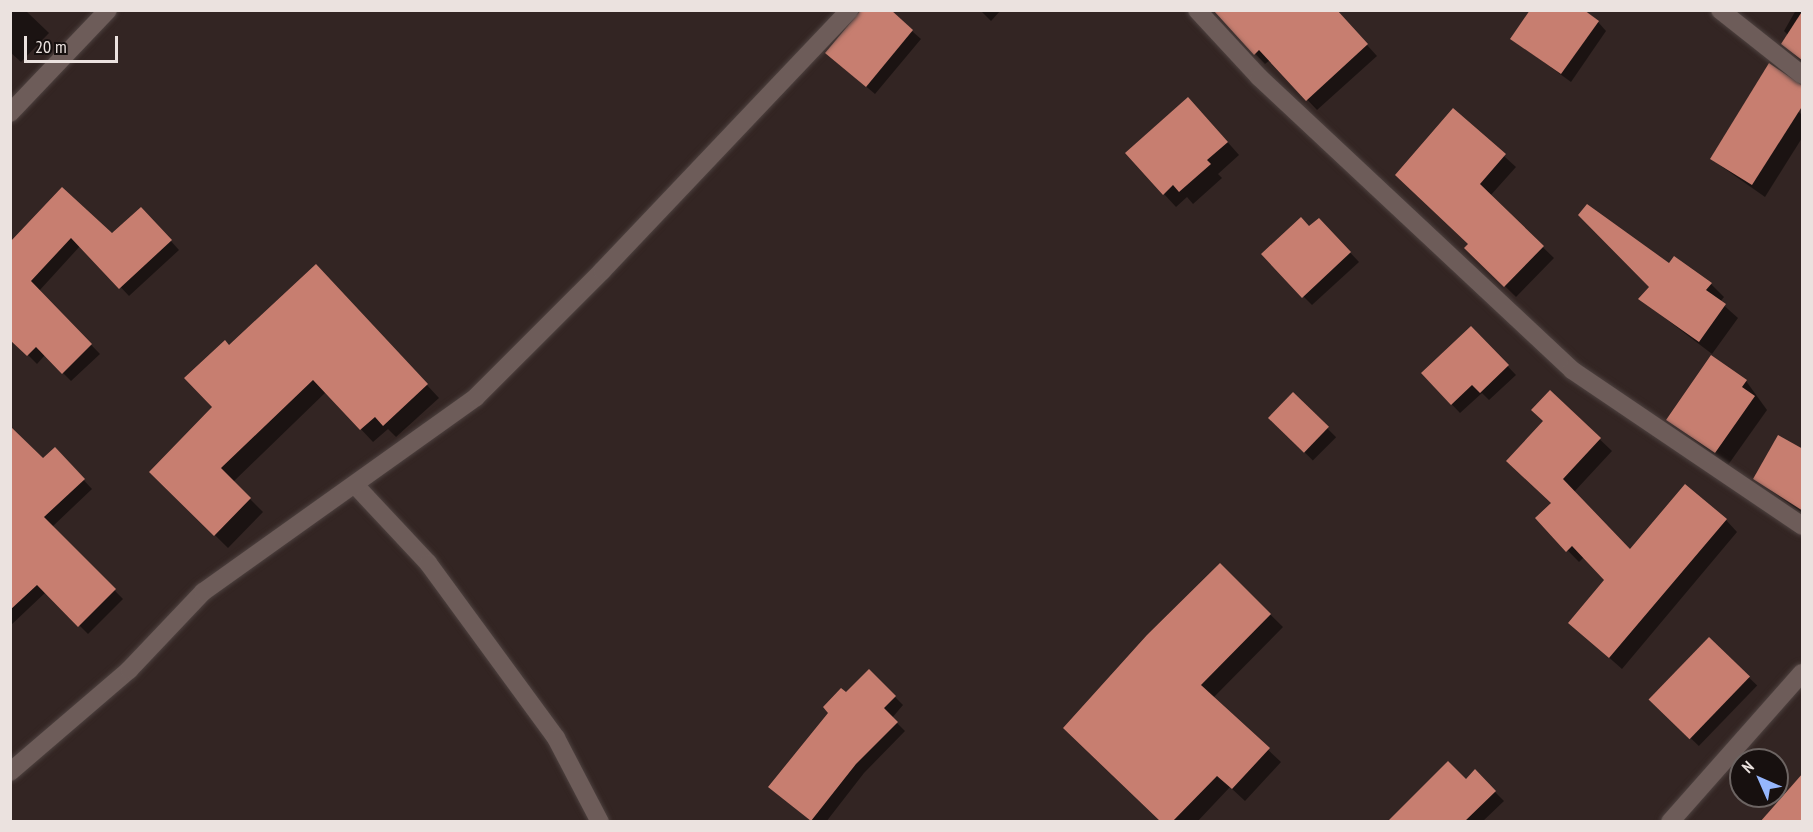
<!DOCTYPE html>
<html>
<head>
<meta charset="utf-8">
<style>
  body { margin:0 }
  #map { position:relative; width:1813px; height:832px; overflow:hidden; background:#332523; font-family:"PT Sans Narrow",sans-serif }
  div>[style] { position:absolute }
  .shadow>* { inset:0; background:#0007; transform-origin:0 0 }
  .building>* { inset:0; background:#c77e70; transform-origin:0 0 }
  .roads { filter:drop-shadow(0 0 2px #4d413f) drop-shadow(0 0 2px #4d413f) }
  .street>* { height:18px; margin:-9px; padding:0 9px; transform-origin:9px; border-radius:9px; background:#6d5c59 }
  span { translate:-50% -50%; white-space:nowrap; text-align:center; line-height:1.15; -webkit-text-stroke:6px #17100f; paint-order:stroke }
  .frame { position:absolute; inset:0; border:12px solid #ebe2df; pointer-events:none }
  .north { position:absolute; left:1729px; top:748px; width:60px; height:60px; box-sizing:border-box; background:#17100f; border:2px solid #6c6462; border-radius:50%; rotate:315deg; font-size:16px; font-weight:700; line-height:24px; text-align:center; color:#ebe2df }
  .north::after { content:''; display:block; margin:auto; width:21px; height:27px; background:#95b6fd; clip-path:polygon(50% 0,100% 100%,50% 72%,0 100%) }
  .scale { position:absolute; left:24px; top:36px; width:94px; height:27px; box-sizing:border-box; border:3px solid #ebe2df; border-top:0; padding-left:8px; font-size:18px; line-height:21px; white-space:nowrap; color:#ebe2df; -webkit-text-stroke:4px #17100f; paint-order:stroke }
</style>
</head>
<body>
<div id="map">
  <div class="shadow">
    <div style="clip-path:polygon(10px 10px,25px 10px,49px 33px,21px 62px,10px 52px)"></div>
    <div style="clip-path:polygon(860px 10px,888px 10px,921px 39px,875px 94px,836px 61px,860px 18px)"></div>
    <div style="clip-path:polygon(980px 10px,1001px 10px,991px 21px)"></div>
    <div style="clip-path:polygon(1213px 10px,1335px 10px,1377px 56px,1317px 110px,1270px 60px,1265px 64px)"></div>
    <div style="clip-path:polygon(1796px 10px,1802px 10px,1802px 62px,1783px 44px,1788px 35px,1784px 31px)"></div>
    <div style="clip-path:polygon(1598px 22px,1606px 31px,1571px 82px,1512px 39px)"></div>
    <div style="clip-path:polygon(1453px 110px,1516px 167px,1490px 196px,1554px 258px,1516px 297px,1466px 248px,1470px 245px)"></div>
    <div style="clip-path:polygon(1798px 111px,1802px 115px,1802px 138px,1765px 197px,1711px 159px)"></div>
    <div style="clip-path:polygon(1201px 112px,1239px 155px,1218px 174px,1222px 178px,1193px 204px,1187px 197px,1176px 207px,1164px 194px)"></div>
    <div style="clip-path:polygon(62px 189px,112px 235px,150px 218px,179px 250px,129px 296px,81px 245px,39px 291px,100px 354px,71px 381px,45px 355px,37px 364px,10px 337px)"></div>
    <div style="clip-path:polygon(1310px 228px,1327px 228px,1359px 262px,1312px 305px,1303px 296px)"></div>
    <div style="clip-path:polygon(1675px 258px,1711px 284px,1724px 297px,1720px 302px,1738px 318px,1712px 354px,1640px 299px)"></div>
    <div style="clip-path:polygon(328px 279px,439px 398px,396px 437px,388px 429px,373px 442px,326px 392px,233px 482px,263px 512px,228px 548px,151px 472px,214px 407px,230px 347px)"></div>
    <div style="clip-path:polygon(1471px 328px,1516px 375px,1489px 400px,1482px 393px,1460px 413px,1423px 374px)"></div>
    <div style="clip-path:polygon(1746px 381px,1767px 410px,1728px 465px,1668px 420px)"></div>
    <div style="clip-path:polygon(1550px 392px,1612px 451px,1574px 492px,1630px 551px,1726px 520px,1737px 532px,1622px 669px,1570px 623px,1606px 580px,1584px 557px,1579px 562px,1537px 519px,1553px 503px,1545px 421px)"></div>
    <div style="left:1293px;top:394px;width:61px;height:33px;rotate:45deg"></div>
    <div style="clip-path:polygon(1802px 451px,1802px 513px,1755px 479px)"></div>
    <div style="clip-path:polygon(63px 458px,92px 489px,52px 527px,123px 599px,88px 634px,46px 592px,10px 626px,10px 549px,43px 460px)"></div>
    <div style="clip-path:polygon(1220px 565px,1283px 627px,1213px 698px,1281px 762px,1245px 801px,1230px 787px,1197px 822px,1163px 822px)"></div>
    <div style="left:1709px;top:639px;width:67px;height:84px;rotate:44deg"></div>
    <div style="clip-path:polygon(869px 671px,903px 705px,892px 718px,905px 731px,864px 773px,826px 822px,812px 822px,770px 787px)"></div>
    <div style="clip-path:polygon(1475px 772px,1504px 801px,1482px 822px,1389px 822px,1466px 781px)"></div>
  </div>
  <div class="building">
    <div style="clip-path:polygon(861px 10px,891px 10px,913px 30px,866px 87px,825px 53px)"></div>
    <div style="clip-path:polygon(1213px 10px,1337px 10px,1368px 44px,1306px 101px,1259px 50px,1254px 55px)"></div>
    <div style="clip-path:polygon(1530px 10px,1584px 10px,1599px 21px,1561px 74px,1510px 39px)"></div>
    <div style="clip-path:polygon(1803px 10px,1803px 61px,1781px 44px)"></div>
    <div style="clip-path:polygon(1769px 63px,1803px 86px,1803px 105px,1752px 185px,1710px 159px)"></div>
    <div style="clip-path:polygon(1188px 97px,1228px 142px,1207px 160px,1211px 164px,1179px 192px,1173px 185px,1163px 195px,1125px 153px)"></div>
    <div style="clip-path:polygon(1453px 108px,1506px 154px,1480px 184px,1544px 246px,1504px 287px,1464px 248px,1468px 244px,1395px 175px)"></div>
    <div style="clip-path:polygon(62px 187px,112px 233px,141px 207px,172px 240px,119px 289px,71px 238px,31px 281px,92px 344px,62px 374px,36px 347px,27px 356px,10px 340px,10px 242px)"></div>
    <div style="clip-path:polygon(1587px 204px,1669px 263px,1674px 256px,1712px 283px,1706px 290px,1726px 304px,1699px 342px,1638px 299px,1649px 287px,1578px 215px)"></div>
    <div style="clip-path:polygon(1301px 217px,1309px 226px,1319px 218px,1351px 252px,1302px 298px,1261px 254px)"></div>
    <div style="clip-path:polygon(316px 264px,428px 384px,383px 426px,375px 417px,360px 430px,313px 380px,221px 468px,251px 498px,214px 536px,149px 472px,212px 407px,184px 378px,225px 340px,229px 345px)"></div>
    <div style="clip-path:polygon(1471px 326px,1509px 365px,1480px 393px,1472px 385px,1451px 405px,1421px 373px)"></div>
    <div style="clip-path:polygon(1711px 355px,1747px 380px,1742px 387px,1755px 396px,1715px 453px,1666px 420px)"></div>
    <div style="clip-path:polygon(1550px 390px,1601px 438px,1563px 479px,1630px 549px,1685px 484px,1727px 519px,1609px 658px,1568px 623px,1604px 580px,1572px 546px,1566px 552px,1535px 518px,1551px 503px,1506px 461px,1543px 421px,1531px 410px)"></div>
    <div style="left:1293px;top:392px;width:50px;height:36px;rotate:44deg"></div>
    <div style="clip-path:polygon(10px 426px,43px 458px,55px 447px,85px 479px,44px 517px,116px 589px,78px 627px,37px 585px,10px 610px)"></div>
    <div style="clip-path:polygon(1778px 435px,1803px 449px,1803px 511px,1753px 479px)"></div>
    <div style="clip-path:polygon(1220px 563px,1271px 614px,1201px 685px,1270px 748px,1232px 789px,1217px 776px,1172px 822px,1161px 822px,1063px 728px,1147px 635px)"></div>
    <div style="left:1709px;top:637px;width:57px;height:87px;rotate:44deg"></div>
    <div style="clip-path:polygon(869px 669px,896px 696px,884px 708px,898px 722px,856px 764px,811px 821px,768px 787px,828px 713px,823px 707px,841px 688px,846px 692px)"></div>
    <div style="clip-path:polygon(1448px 761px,1466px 779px,1475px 769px,1496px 791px,1464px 822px,1387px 822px)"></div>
    <div style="clip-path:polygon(1803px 773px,1803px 822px,1760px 822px)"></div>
  </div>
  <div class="roads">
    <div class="street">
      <div style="left:1197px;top:10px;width:91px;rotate:47.2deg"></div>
      <div style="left:1259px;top:77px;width:429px;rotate:43.1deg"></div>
      <div style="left:1572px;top:370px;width:278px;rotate:34.1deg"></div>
      <div style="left:1720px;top:10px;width:105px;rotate:38.4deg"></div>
      <div style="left:10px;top:113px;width:142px;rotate:-46.4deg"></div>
      <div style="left:355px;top:485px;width:107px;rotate:46.9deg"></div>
      <div style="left:428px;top:563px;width:217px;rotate:53.8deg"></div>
      <div style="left:556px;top:738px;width:95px;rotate:62.4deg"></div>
      <div style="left:10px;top:772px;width:157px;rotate:-40.6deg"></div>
      <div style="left:129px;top:670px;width:108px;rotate:-46.5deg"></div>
      <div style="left:203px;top:592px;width:335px;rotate:-35.5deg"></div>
      <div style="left:476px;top:397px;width:178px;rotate:-45deg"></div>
      <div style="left:602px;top:271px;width:360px;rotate:-46.5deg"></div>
      <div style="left:1670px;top:822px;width:199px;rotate:-48.5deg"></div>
    </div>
  </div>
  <div class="frame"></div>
  <div class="north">N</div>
  <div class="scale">20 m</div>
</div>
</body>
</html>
